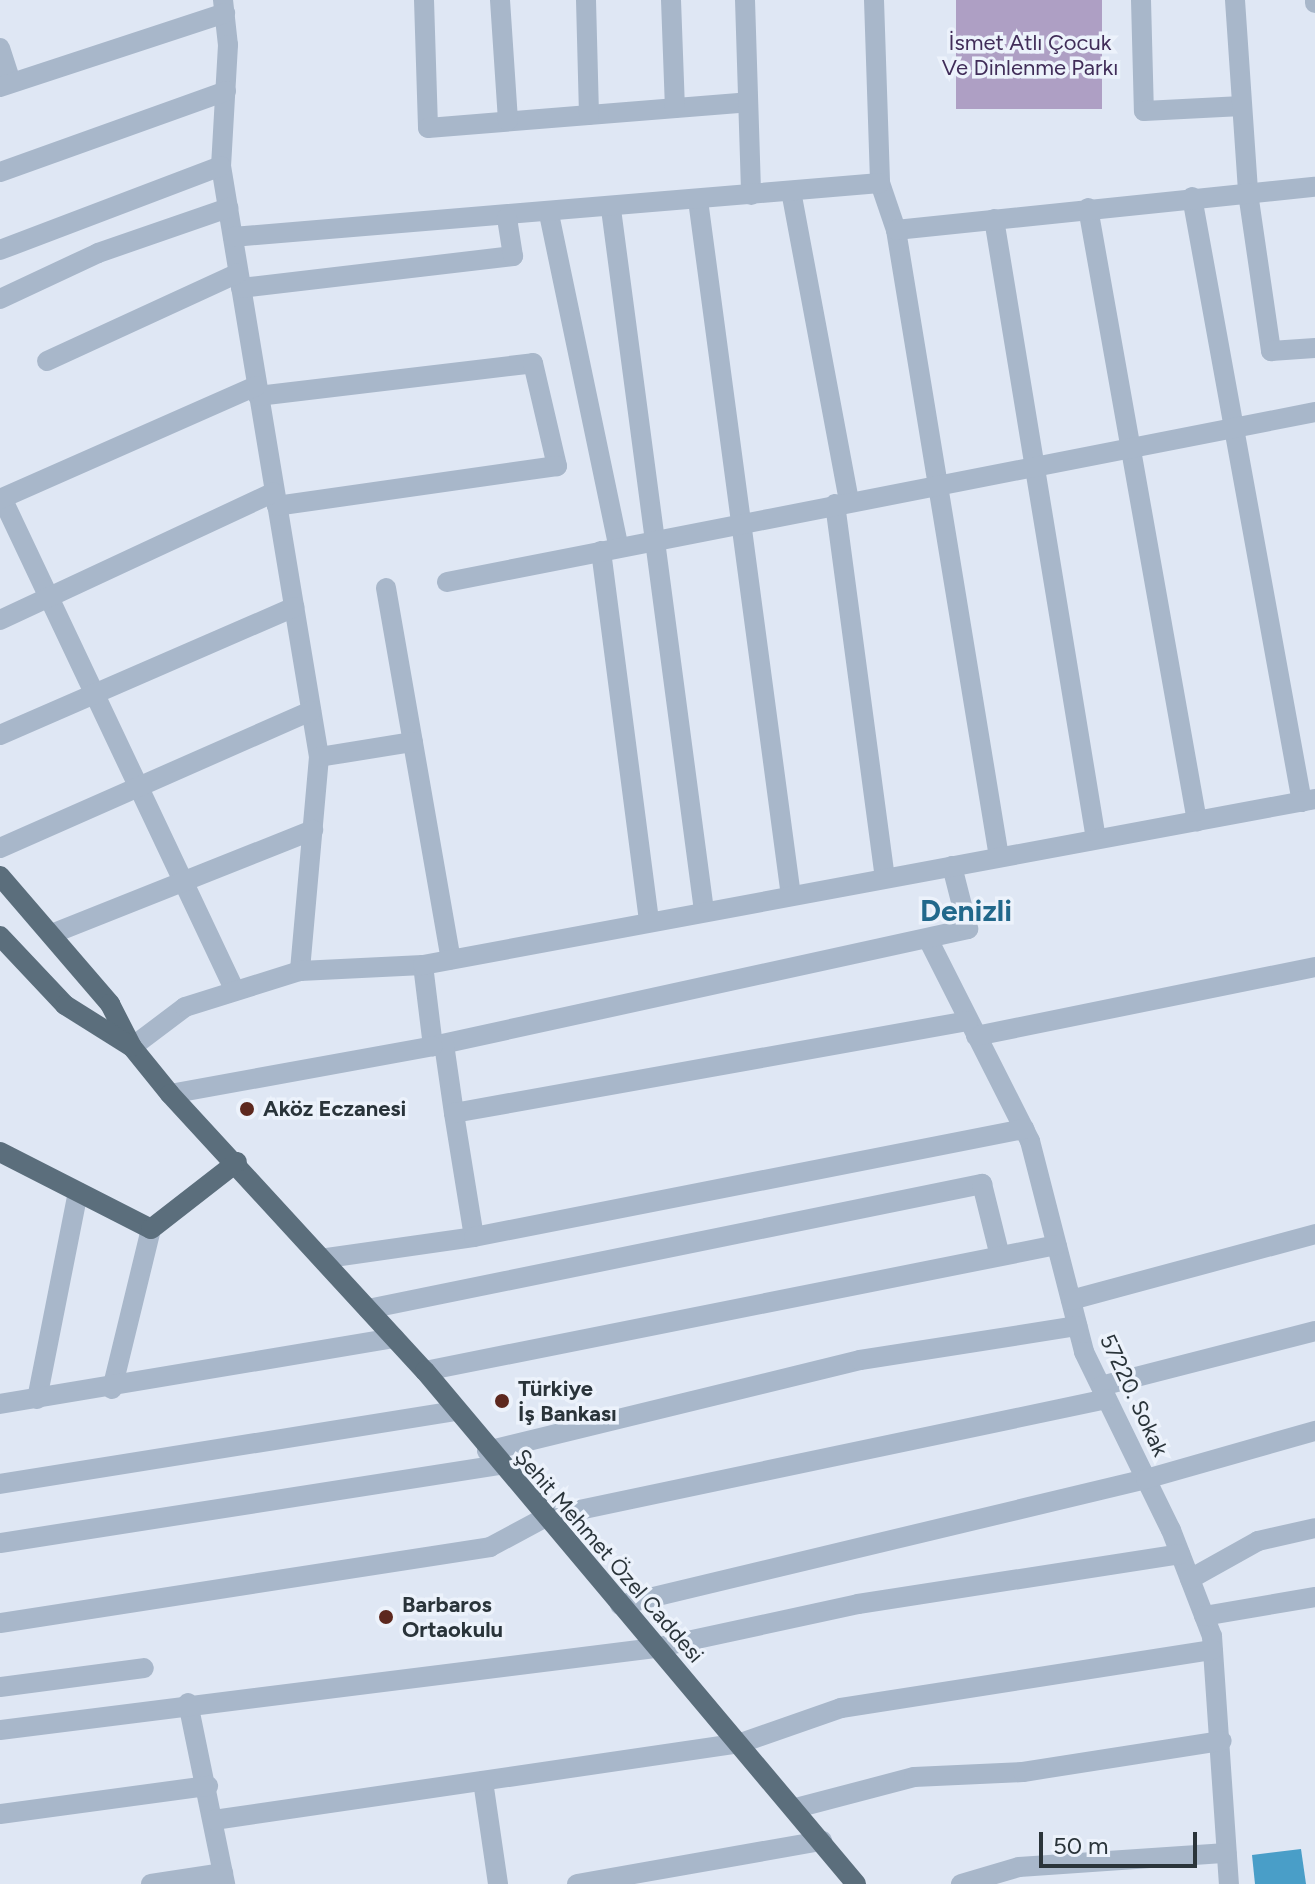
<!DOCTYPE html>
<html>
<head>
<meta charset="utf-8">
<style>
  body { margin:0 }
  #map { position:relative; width:1315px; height:1884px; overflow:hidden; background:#dfe7f4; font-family:Figtree,sans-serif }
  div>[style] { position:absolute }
  .green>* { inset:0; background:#ae9fc4; transform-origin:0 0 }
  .building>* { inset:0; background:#499ec8 }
  .minor>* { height:20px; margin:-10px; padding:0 10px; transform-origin:10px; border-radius:10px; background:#a8b7ca }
  .major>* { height:20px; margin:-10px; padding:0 10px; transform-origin:10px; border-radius:10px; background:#5b6e7c }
  .dots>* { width:22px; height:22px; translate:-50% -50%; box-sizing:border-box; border:4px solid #ecf2fb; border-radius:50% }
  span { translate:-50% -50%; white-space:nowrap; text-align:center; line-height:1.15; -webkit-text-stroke:7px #ecf2fb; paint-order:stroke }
  .park-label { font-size:22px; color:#412d59 }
  .poi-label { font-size:22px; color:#2a343a; font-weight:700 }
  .left { translate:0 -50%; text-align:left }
  .street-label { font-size:22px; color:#2a343a }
  .district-label { font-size:30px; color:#21688b; font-weight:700 }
  .scale { position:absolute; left:1039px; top:1832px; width:158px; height:36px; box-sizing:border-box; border:4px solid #2a343a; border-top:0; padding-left:10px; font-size:24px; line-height:28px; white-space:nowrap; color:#2a343a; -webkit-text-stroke:6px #ecf2fb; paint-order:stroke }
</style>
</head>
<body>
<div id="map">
  <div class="green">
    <div style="left:956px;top:0;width:146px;height:109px"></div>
  </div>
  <div class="building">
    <div style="clip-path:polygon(1301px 1849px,1306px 1884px,1255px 1884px,1252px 1855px)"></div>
  </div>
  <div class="minor">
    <div style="left:223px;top:0;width:45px;rotate:83.7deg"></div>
    <div style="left:228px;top:45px;width:121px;rotate:93.3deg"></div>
    <div style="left:221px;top:166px;width:599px;rotate:80.58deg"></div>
    <div style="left:319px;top:757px;width:215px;rotate:95.1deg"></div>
    <div style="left:424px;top:0;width:128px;rotate:88.2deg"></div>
    <div style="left:428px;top:128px;width:321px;rotate:-4.6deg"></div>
    <div style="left:500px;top:0;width:121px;rotate:86.2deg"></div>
    <div style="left:586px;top:0;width:115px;rotate:88.5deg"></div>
    <div style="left:671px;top:0;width:108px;rotate:87.9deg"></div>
    <div style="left:745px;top:0;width:195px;rotate:88.2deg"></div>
    <div style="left:874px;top:0;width:183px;rotate:88.1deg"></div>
    <div style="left:880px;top:183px;width:50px;rotate:71.2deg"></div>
    <div style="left:896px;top:230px;width:635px;rotate:80.67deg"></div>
    <div style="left:1141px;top:0;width:111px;rotate:88.5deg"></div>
    <div style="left:1144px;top:111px;width:98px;rotate:-2.9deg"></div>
    <div style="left:1235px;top:0;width:193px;rotate:86.1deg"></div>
    <div style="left:1248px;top:193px;width:160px;rotate:81.7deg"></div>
    <div style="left:1271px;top:351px;width:44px;rotate:-3.9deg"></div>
    <div style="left:1315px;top:0;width:3px;rotate:90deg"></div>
    <div style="left:0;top:48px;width:36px;rotate:72deg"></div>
    <div style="left:0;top:87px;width:237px;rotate:-18.2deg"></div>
    <div style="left:0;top:172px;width:240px;rotate:-19.7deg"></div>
    <div style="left:791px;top:191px;width:315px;rotate:79.4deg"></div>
    <div style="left:1192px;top:197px;width:615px;rotate:79.7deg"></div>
    <div style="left:698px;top:200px;width:702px;rotate:82.39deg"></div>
    <div style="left:1088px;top:208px;width:623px;rotate:79.92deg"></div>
    <div style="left:611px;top:209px;width:708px;rotate:82.45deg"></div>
    <div style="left:549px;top:214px;width:341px;rotate:78.2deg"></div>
    <div style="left:994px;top:219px;width:628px;rotate:80.66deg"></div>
    <div style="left:896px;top:230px;width:421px;rotate:-5.9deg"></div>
    <div style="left:233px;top:237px;width:649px;rotate:-4.77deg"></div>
    <div style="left:0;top:250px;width:236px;rotate:-20.8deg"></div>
    <div style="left:241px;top:288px;width:274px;rotate:-6.7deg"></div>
    <div style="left:513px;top:256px;width:39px;rotate:-99deg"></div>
    <div style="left:0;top:299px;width:108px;rotate:-25.1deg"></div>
    <div style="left:98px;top:253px;width:138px;rotate:-19.1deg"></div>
    <div style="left:47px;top:361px;width:210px;rotate:-24.7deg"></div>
    <div style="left:258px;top:396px;width:277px;rotate:-6.8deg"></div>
    <div style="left:533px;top:363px;width:106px;rotate:76.9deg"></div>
    <div style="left:557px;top:466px;width:283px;rotate:171.9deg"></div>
    <div style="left:2px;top:498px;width:545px;rotate:64.7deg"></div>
    <div style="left:0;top:499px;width:280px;rotate:-23.8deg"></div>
    <div style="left:835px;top:504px;width:377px;rotate:82.4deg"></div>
    <div style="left:601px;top:551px;width:374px;rotate:82.6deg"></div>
    <div style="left:447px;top:582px;width:884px;rotate:-11.08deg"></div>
    <div style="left:386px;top:588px;width:377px;rotate:80.1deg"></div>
    <div style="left:0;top:620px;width:302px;rotate:-25deg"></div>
    <div style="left:0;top:735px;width:321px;rotate:-23.5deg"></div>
    <div style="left:319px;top:757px;width:95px;rotate:-9.1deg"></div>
    <div style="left:0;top:848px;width:340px;rotate:-23.8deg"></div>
    <div style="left:54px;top:933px;width:279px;rotate:-21.7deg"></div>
    <div style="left:929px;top:941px;width:224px;rotate:63.2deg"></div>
    <div style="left:1030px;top:1141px;width:218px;rotate:75.6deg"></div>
    <div style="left:1084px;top:1352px;width:198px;rotate:64deg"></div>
    <div style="left:1171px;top:1530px;width:114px;rotate:68.9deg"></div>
    <div style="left:1212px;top:1636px;width:249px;rotate:86.1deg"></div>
    <div style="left:423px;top:965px;width:82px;rotate:83deg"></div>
    <div style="left:433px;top:1046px;width:548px;rotate:-12.34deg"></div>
    <div style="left:968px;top:929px;width:65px;rotate:-104.3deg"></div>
    <div style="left:976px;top:1036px;width:346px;rotate:-11.5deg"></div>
    <div style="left:444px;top:1044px;width:70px;rotate:81.8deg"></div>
    <div style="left:132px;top:1047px;width:66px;rotate:-37deg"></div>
    <div style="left:185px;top:1007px;width:121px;rotate:-17.4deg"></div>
    <div style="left:300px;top:971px;width:123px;rotate:-2.8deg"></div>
    <div style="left:423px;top:965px;width:907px;rotate:-10.54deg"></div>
    <div style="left:170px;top:1094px;width:267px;rotate:-10.3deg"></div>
    <div style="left:474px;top:1237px;width:126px;rotate:-99.2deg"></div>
    <div style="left:454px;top:1113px;width:522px;rotate:-10.15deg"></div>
    <div style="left:327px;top:1258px;width:148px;rotate:-8.1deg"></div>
    <div style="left:474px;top:1237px;width:561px;rotate:-11.11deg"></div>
    <div style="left:1071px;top:1300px;width:253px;rotate:-15.1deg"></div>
    <div style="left:368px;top:1309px;width:627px;rotate:-11.51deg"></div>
    <div style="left:982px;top:1184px;width:74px;rotate:76deg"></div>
    <div style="left:425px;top:1371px;width:644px;rotate:-11.28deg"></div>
    <div style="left:1101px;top:1386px;width:221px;rotate:-14.4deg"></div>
    <div style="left:112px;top:1389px;width:165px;rotate:-76.3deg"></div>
    <div style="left:37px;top:1399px;width:211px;rotate:-78.8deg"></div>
    <div style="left:0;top:1404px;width:400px;rotate:-9.5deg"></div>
    <div style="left:487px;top:1451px;width:384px;rotate:-13.7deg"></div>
    <div style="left:860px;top:1360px;width:220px;rotate:-8.9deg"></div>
    <div style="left:0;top:1484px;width:462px;rotate:-9.1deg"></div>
    <div style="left:0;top:1543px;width:506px;rotate:-8.87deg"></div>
    <div style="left:1190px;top:1579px;width:78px;rotate:-29.2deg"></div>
    <div style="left:1258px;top:1541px;width:58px;rotate:-12.8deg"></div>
    <div style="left:620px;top:1605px;width:541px;rotate:-13.47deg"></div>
    <div style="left:1146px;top:1479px;width:176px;rotate:-15.9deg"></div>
    <div style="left:1204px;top:1616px;width:113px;rotate:-9.7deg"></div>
    <div style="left:0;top:1623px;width:496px;rotate:-8.8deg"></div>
    <div style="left:490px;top:1547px;width:64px;rotate:-28.2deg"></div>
    <div style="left:546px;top:1517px;width:573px;rotate:-11.88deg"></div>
    <div style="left:0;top:1687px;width:145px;rotate:-7.5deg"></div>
    <div style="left:188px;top:1703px;width:185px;rotate:78.4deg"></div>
    <div style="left:0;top:1730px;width:660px;rotate:-7.14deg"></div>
    <div style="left:655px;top:1648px;width:208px;rotate:-12.2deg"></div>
    <div style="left:858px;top:1604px;width:326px;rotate:-8.8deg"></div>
    <div style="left:483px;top:1781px;width:104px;rotate:81.7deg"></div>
    <div style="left:796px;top:1808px;width:122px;rotate:-14.7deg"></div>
    <div style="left:914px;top:1777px;width:109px;rotate:-2.6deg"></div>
    <div style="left:1023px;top:1772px;width:201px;rotate:-8.9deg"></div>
    <div style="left:0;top:1814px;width:210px;rotate:-7.7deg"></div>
    <div style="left:214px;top:1820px;width:533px;rotate:-8.31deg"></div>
    <div style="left:741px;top:1743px;width:106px;rotate:-19.3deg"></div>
    <div style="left:841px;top:1708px;width:376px;rotate:-8.9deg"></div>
    <div style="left:151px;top:1884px;width:73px;rotate:-8.7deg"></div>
    <div style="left:577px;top:1884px;width:249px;rotate:-10deg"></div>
    <div style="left:961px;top:1884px;width:60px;rotate:-16.3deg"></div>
    <div style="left:1019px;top:1867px;width:208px;rotate:-3.9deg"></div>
  </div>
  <div class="major">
    <div style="left:0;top:876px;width:169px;rotate:49.3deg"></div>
    <div style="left:110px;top:1004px;width:48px;rotate:62.9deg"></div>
    <div style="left:132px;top:1047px;width:60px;rotate:51deg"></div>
    <div style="left:170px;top:1094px;width:377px;rotate:47.4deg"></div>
    <div style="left:425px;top:1371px;width:670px;rotate:49.96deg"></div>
    <div style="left:0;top:936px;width:95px;rotate:46.7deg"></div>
    <div style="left:65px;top:1005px;width:79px;rotate:32.1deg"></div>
    <div style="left:0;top:1152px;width:169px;rotate:27deg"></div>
    <div style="left:151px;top:1229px;width:109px;rotate:-37.9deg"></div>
  </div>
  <div class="dots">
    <div style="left:247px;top:1109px;background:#5d281e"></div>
    <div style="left:502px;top:1401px;background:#5d281e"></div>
    <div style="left:386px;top:1617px;background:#5d281e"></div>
  </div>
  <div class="park-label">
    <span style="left:1030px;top:55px">İsmet Atlı Çocuk<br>Ve Dinlenme Parkı</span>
  </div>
  <div class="poi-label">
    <span class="left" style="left:263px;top:1109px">Aköz Eczanesi</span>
    <span class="left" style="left:518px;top:1401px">Türkiye<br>İş Bankası</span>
    <span class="left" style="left:402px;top:1617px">Barbaros<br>Ortaokulu</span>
  </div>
  <div class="street-label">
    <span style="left:1134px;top:1395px;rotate:65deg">57220. Sokak</span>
    <span style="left:609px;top:1556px;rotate:49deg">Şehit Mehmet Özel Caddesi</span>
  </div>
  <div class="district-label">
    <span style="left:966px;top:911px">Denizli</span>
  </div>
  <div class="scale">50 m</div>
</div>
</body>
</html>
